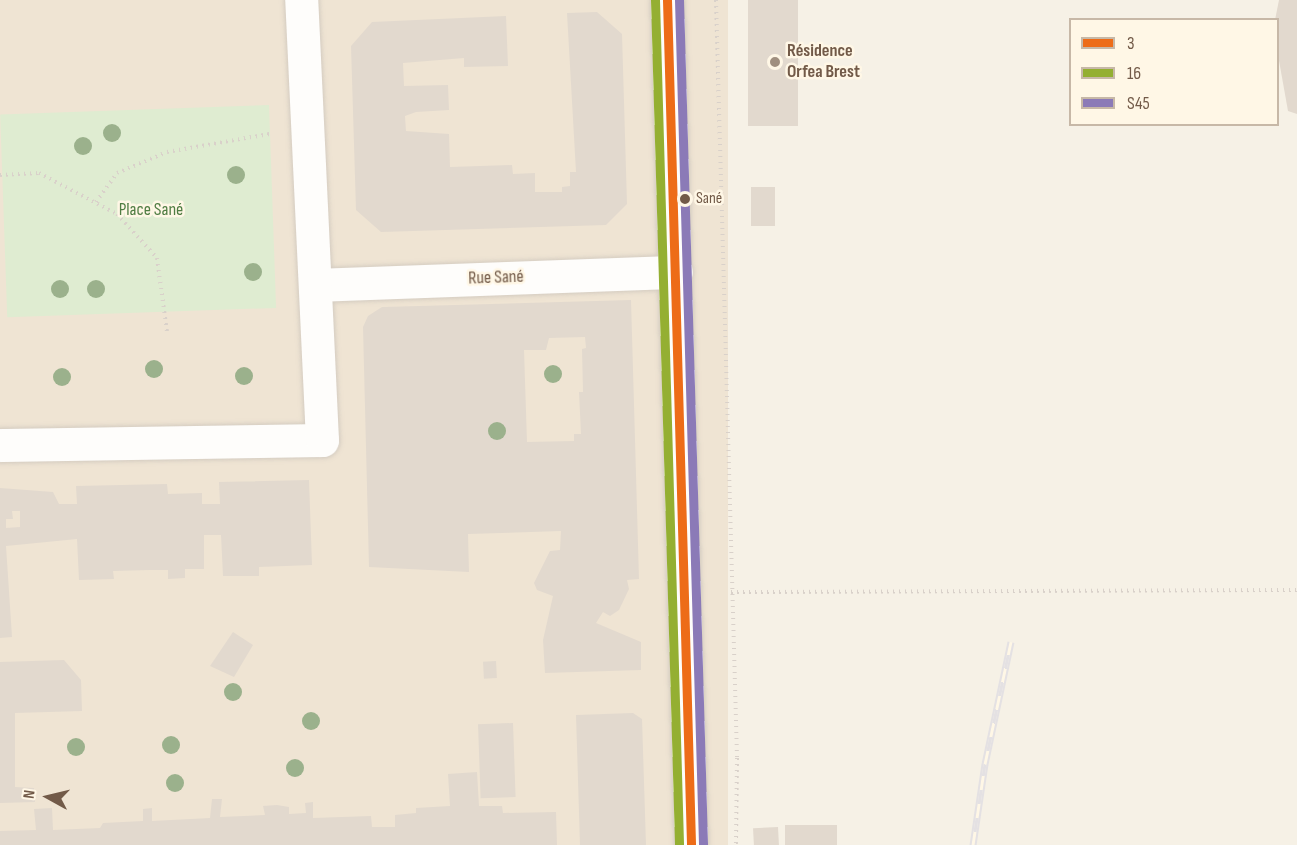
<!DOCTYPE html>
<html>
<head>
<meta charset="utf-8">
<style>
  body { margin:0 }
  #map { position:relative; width:1297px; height:845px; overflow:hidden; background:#f6f1e6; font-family:"Sofia Sans Condensed",sans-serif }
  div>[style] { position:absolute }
  .residential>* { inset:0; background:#efe4d3; transform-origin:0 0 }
  .green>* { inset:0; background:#dfecd1; transform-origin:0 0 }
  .building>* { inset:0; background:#e2d9ce; transform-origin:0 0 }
  .path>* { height:4px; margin-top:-2px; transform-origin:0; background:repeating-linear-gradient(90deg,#d9d1ca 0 1.5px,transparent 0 6px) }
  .roads { filter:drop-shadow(0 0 2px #d4ccc1) drop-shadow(0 0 2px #d4ccc1) }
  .minor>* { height:33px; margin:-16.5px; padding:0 16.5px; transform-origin:16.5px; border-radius:16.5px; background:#fefdfb }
  .rail>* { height:7px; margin-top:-3.5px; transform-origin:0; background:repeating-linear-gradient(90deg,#fff7e6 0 14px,#e4e1e3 0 28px); box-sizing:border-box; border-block:2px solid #e4e1e3 }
  .bus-1>* { height:9px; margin:-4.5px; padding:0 4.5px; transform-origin:4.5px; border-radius:4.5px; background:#ed6c18 }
  .bus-2>* { height:9px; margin:-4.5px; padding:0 4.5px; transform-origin:4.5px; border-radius:4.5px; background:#94af32 }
  .bus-3>* { height:9px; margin:-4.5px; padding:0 4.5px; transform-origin:4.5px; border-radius:4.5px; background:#8b7ab7 }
  .trees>* { width:18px; height:18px; margin:-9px; border-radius:50%; background:#9bb18c }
  .dots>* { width:16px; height:16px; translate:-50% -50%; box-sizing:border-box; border:3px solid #fff7e6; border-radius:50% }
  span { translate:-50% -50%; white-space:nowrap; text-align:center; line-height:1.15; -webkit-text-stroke:5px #fff7e6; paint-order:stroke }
  .bus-label { font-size:16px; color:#725a48 }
  .left { translate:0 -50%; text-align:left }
  .poi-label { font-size:18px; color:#725a48; font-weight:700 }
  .park-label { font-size:18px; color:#507d43 }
  .street-label { font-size:18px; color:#725a48 }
  .legend { position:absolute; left:1069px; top:18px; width:210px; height:108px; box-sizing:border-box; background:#fff7e6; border:2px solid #c7b8a7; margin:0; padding:8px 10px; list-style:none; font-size:18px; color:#725a48 }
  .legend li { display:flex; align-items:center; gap:12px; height:30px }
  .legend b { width:30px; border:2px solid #c7b8a7 }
  .north { position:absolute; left:18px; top:767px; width:60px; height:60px; -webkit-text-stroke:4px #fff7e6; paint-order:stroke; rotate:278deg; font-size:16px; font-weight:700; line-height:24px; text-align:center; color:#725a48 }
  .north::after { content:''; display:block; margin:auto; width:21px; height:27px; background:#725a48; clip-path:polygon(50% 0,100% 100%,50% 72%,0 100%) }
</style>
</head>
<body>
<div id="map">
  <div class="residential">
    <div style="left:0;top:0;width:728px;height:845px"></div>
  </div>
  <div class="green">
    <div style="left:269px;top:105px;width:203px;height:269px;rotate:88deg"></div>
  </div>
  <div class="building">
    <div style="left:748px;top:0;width:50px;height:126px"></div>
    <div style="clip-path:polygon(1279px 0,1297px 0,1297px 114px,1288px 111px,1278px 55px,1275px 20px)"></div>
    <div style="clip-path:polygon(597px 12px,622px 34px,627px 204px,606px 225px,381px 232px,356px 210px,351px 46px,372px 22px,506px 16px,508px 66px,464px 67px,464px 58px,403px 63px,404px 86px,448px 85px,449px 110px,416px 112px,405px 116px,406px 131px,449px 134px,450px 167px,512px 165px,513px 174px,535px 173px,535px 192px,562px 192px,562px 187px,570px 186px,570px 172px,576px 172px,567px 13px)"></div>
    <div style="left:751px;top:187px;width:24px;height:39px"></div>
    <div style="clip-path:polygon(evenodd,631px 300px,639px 579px,627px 580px,629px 589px,619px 610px,610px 616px,603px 612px,596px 623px,641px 642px,641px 670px,545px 673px,543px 640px,553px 596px,537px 590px,534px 583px,550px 551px,560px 550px,561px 531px,468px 534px,469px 572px,369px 567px,363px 327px,368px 316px,382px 307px,631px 300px,585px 337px,586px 348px,582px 349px,583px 392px,579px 392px,581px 434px,574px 434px,574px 441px,527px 442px,524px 350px,546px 350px,549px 338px,585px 337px)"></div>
    <div style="clip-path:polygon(evenodd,309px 480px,312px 565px,259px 567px,259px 576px,223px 576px,221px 535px,204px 535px,204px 569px,185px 569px,185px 578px,168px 579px,168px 570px,150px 570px,113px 571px,114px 579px,79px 580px,77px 539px,6px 546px,12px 637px,0 638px,0 488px,53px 492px,59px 504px,77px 504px,76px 486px,167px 484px,168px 494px,202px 493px,202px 504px,220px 504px,219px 482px,309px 480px,12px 511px,20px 511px,20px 527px,6px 528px,6px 519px,13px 519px,12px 511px)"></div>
    <div style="clip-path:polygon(233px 632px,253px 645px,234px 677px,210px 666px)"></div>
    <div style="clip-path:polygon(64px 660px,81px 680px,82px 711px,15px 713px,15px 787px,34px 788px,35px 802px,0 803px,0 662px)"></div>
    <div style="left:496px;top:661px;width:17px;height:13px;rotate:87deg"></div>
    <div style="clip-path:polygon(633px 713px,642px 719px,646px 845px,580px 845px,576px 715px)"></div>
    <div style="left:513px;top:723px;width:74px;height:35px;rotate:88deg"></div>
    <div style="clip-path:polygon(477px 772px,479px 806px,502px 806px,503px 813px,556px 812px,557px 845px,0 845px,0 831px,36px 830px,34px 809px,52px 808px,53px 830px,100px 828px,103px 823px,143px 821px,143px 809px,152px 808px,152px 821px,210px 818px,212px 799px,222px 799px,220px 817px,265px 815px,263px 806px,277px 805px,289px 807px,289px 814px,306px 813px,305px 803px,313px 802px,313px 818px,371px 816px,372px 827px,395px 827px,395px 815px,416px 813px,416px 808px,450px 806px,448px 774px)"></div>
    <div style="left:837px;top:825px;width:20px;height:52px;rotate:90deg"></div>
    <div style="left:778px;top:827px;width:18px;height:25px;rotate:87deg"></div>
  </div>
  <div class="path">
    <div style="left:716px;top:0;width:758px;rotate:88.41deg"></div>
    <div style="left:737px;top:758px;width:87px;rotate:90.7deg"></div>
    <div style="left:0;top:175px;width:39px;rotate:-3deg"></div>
    <div style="left:39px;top:173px;width:88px;rotate:27.7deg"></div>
    <div style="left:117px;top:214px;width:59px;rotate:47.7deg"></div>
    <div style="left:157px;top:258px;width:75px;rotate:82.3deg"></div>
    <div style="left:96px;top:202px;width:36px;rotate:-54deg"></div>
    <div style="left:117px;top:173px;width:54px;rotate:-22.8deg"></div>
    <div style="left:167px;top:152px;width:104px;rotate:-10deg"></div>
    <div style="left:731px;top:592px;width:566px;rotate:-0.2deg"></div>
  </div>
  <div class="roads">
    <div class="minor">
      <div style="left:667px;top:0;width:845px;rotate:88.37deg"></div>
      <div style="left:317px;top:285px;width:359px;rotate:-2.1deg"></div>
      <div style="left:0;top:445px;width:322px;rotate:-0.9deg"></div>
      <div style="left:322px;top:440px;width:441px;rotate:-92.7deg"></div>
    </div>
  </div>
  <div class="rail">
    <div style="left:973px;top:845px;width:82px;rotate:-81.6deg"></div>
    <div style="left:985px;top:764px;width:125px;rotate:-78deg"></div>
  </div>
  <div class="bus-1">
    <div style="left:667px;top:0;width:845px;rotate:88.37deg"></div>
  </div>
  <div class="bus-2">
    <div style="left:655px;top:0;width:845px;rotate:88.37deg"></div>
  </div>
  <div class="bus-3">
    <div style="left:679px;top:0;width:845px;rotate:88.37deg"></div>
  </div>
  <div class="trees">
    <div style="left:112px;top:133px"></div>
    <div style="left:83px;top:146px"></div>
    <div style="left:236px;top:175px"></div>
    <div style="left:253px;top:272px"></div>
    <div style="left:60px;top:289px"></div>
    <div style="left:96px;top:289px"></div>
    <div style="left:154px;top:369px"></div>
    <div style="left:553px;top:374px"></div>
    <div style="left:244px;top:376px"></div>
    <div style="left:62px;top:377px"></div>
    <div style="left:497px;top:431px"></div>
    <div style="left:233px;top:692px"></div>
    <div style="left:311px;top:721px"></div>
    <div style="left:171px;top:745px"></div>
    <div style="left:76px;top:747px"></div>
    <div style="left:295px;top:768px"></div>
    <div style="left:175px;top:783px"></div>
  </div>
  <div class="dots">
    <div style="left:775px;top:62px;background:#a08f7f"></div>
    <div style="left:685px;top:199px;background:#725a48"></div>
  </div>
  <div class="bus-label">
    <span class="left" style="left:696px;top:199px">Sané</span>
  </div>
  <div class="poi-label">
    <span class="left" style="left:787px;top:62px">Résidence<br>Orfea Brest</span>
  </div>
  <div class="park-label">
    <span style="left:151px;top:210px">Place Sané</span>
  </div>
  <div class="street-label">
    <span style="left:496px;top:278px;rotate:-2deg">Rue Sané</span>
  </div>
  <ul class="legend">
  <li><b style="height:8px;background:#ed6c18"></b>3</li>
  <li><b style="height:8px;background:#94af32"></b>16</li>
  <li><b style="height:8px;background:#8b7ab7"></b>S45</li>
  </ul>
  <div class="north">N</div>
</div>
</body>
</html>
